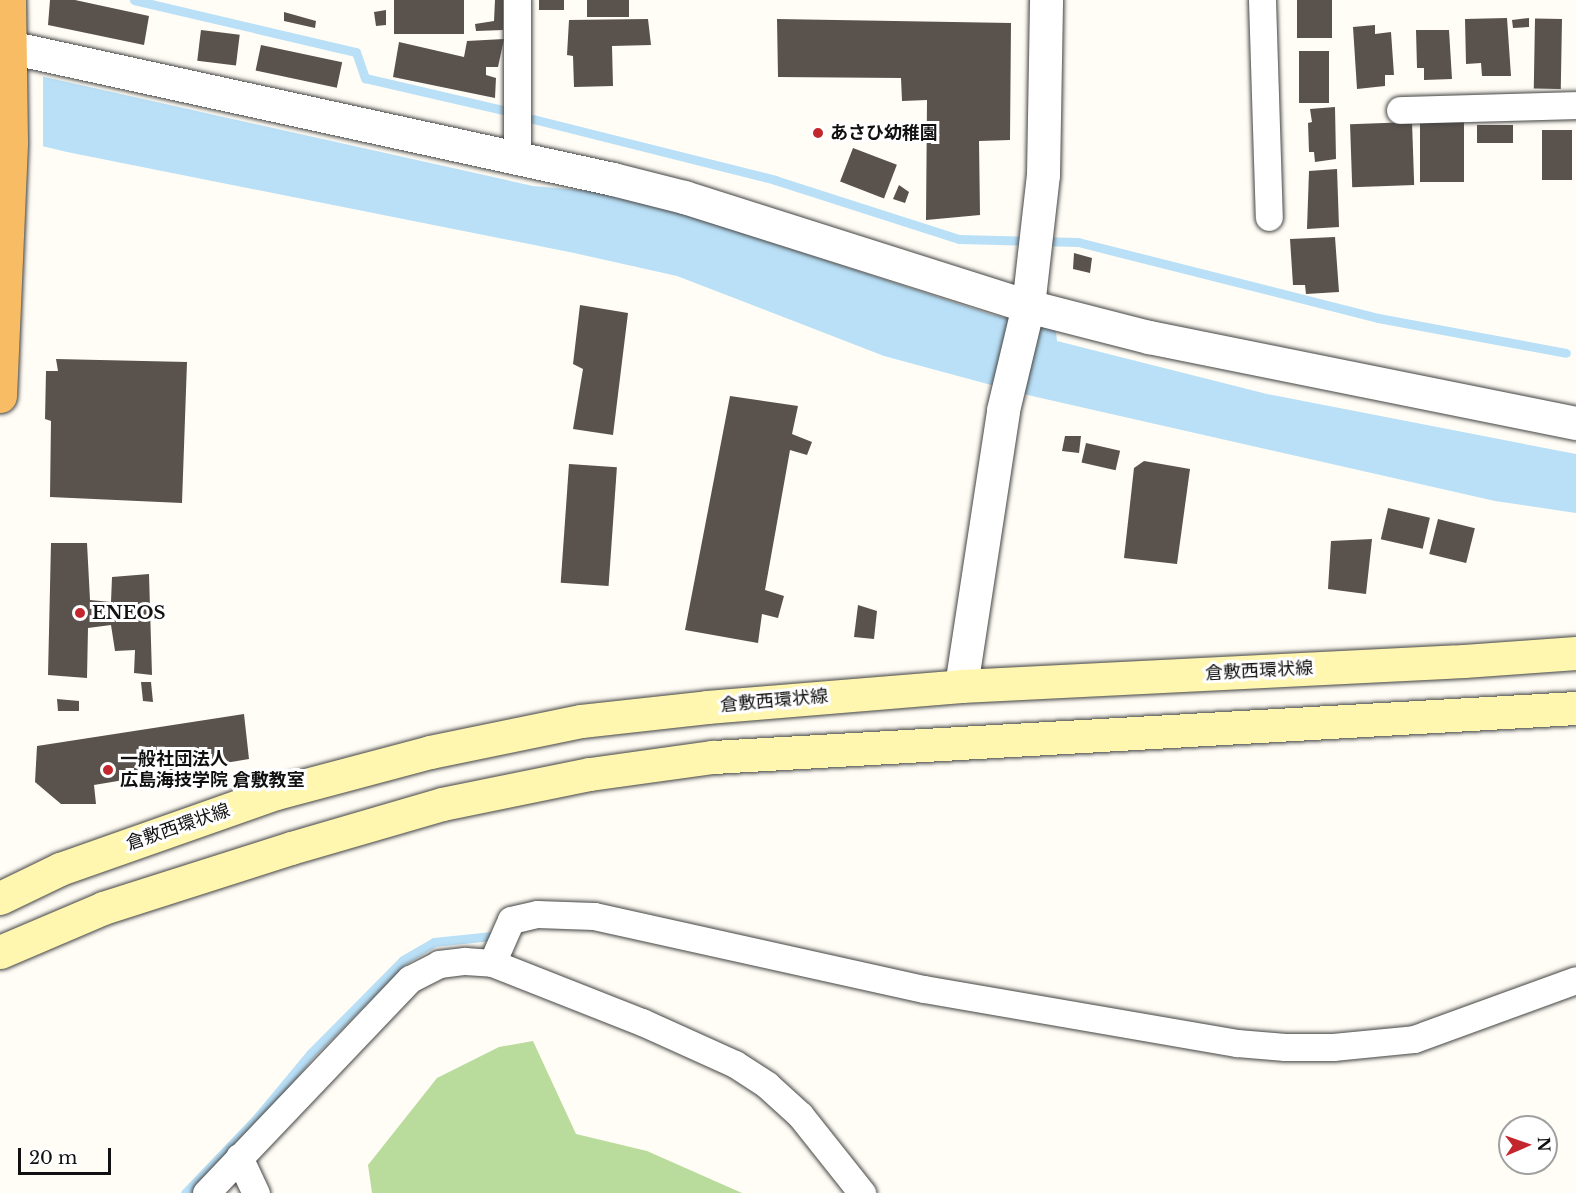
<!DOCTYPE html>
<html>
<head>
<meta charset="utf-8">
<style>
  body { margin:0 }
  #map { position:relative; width:1576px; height:1193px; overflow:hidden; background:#fffdf5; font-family:"Libre Baskerville","Noto Sans JP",serif }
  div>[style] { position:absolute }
  .forest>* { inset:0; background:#b9dc9c }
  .water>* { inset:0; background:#b9e0f7 }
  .pier>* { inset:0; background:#fffdf5 }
  .stream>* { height:9px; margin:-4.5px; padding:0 4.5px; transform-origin:4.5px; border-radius:4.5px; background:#b9e0f7 }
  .building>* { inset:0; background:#5a524d; transform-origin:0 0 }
  .roads { filter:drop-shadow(0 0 2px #444) drop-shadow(0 0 2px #444) }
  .minor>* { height:27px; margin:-13.5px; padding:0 13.5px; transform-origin:13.5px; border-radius:13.5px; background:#fff }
  .tertiary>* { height:33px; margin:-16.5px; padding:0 16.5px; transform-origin:16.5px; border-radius:16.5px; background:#fff }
  .secondary>* { height:33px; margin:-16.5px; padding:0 16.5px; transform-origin:16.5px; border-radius:16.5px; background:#fff6b0 }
  .trunk>* { height:33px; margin:-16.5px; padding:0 16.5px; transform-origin:16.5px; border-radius:16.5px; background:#f7bc64 }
  .dots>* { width:16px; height:16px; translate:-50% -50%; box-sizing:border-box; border:3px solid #fff; border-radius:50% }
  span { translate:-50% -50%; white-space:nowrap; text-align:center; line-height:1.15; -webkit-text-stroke:6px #fff; paint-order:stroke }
  .poi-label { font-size:18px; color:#111; font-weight:700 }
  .left { translate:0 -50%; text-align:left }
  .street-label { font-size:18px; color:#111 }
  .north { position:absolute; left:1498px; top:1115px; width:60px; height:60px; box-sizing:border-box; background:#fff; border:2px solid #a0a0a0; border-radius:50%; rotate:88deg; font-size:16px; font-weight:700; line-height:24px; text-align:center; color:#111 }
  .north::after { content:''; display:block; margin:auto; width:21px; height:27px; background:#c4262e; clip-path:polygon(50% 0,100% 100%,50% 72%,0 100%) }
  .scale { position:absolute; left:18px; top:1148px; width:93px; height:27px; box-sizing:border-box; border:3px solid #111; border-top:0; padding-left:8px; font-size:18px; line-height:21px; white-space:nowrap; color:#111; -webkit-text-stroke:4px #fff; paint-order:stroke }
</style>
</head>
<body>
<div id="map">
  <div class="forest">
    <div style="clip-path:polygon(533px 1041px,576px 1134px,647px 1151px,742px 1193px,372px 1193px,368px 1165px,437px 1078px,499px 1047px)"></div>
  </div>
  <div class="water">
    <div style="clip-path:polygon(0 67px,533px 186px,602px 192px,669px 209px,990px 314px,1056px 331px,1057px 341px,1267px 394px,1576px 454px,1576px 513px,1495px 501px,1032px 396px,884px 356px,677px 276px,574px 253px,67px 152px,0 136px)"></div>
  </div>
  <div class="pier">
    <div style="clip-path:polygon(0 64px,43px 75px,43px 150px,0 139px)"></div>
  </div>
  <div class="stream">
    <div style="left:134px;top:0;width:228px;rotate:13.2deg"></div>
    <div style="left:356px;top:52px;width:28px;rotate:71deg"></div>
    <div style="left:365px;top:78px;width:141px;rotate:13.1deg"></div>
    <div style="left:533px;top:119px;width:250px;rotate:14.1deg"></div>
    <div style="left:775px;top:180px;width:193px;rotate:17.8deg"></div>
    <div style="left:959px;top:239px;width:119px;rotate:1.4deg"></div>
    <div style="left:1078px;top:242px;width:309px;rotate:14.2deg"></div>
    <div style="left:1378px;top:318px;width:191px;rotate:10.5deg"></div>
    <div style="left:185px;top:1193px;width:103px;rotate:-46.2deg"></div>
    <div style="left:256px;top:1119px;width:85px;rotate:-50.3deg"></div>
    <div style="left:310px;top:1054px;width:132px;rotate:-45.3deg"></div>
    <div style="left:403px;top:960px;width:36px;rotate:-30deg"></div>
    <div style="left:434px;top:942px;width:58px;rotate:-5.9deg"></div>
  </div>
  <div class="building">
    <div style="clip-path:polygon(50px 0,75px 0,149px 16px,144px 45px,48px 25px)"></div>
    <div style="left:394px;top:0;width:70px;height:34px"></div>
    <div style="clip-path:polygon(495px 0,503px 0,503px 30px,476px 31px,475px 24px,494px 21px)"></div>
    <div style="left:539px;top:0;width:25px;height:10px"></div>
    <div style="left:587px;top:0;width:42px;height:17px"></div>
    <div style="left:1297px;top:0;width:35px;height:38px"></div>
    <div style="clip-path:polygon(386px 10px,386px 25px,376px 26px,374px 12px)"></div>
    <div style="clip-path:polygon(284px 12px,316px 21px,315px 28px,284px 21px)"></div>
    <div style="clip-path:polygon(1507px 18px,1511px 76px,1482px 76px,1481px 63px,1466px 64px,1465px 19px)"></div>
    <div style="clip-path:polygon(1529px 18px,1529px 27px,1513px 28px,1512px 20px)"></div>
    <div style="clip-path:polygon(648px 19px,651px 45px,612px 46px,613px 86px,574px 87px,573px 56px,567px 55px,569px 20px)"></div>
    <div style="clip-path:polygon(777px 19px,1011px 23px,1010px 140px,979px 141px,980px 215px,926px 220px,927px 100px,902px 101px,901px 78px,778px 77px)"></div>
    <div style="left:1562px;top:19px;width:70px;height:27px;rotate:91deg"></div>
    <div style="clip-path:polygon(1375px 25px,1375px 34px,1391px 32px,1394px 75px,1385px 75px,1385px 86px,1357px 89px,1353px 27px)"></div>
    <div style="left:201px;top:30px;width:39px;height:31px;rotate:7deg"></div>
    <div style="clip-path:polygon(1416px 30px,1449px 30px,1452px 79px,1424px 80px,1424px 68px,1417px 68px)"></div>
    <div style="clip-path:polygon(504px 39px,498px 67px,486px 67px,486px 75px,496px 78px,495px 98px,393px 77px,399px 42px,464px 57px,467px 41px)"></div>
    <div style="left:261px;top:45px;width:83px;height:26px;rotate:12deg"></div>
    <div style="left:1299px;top:51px;width:30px;height:52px"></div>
    <div style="clip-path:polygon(1335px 107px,1336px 159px,1315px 162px,1314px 152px,1309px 152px,1308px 123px,1312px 122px,1310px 109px)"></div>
    <div style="left:1412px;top:122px;width:63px;height:62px;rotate:88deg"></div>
    <div style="left:1420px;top:122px;width:44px;height:60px"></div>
    <div style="left:1513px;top:125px;width:18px;height:36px;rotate:90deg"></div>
    <div style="left:1542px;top:130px;width:30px;height:50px"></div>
    <div style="left:853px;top:148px;width:47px;height:36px;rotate:21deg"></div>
    <div style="clip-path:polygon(1337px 169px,1339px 227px,1307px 229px,1309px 171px)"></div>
    <div style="clip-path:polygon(899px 185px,909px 192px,905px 203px,893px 199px)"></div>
    <div style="clip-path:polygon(1335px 237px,1339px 292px,1306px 294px,1305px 285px,1293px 285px,1290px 239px)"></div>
    <div style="clip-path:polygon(1074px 253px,1092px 258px,1090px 273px,1073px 269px)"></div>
    <div style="clip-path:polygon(580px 305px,628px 313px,613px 435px,573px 429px,583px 369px,573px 364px)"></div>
    <div style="clip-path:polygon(56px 359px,187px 362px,182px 503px,50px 497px,51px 421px,45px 419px,46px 371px,58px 371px)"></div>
    <div style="clip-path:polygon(730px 396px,798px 406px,792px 434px,812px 442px,807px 455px,790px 450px,765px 590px,784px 596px,778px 618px,762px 614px,758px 643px,685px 630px)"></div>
    <div style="clip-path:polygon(1065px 436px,1081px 436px,1079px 453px,1062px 451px)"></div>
    <div style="left:1086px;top:443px;width:35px;height:20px;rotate:13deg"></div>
    <div style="clip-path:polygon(1144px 461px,1190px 469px,1177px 564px,1124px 558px,1134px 468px)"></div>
    <div style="left:569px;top:464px;width:48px;height:119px;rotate:4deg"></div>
    <div style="left:1388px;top:508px;width:43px;height:32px;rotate:13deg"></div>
    <div style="left:1438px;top:519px;width:38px;height:36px;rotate:14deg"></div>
    <div style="clip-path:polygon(1372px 539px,1366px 594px,1328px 589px,1331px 541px)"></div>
    <div style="clip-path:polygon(51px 543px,87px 543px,90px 600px,111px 602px,112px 577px,149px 574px,152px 675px,134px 673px,135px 650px,115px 651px,111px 625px,88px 628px,87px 678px,48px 675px)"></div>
    <div style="clip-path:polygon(858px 605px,877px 611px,874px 639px,854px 637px)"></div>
    <div style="clip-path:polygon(141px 682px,151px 682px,153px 702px,143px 701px)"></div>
    <div style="clip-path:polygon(57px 699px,79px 701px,79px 711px,58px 711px)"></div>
    <div style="clip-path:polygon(244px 714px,249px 759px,94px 785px,96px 804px,61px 804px,35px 782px,37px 746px)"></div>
  </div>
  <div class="roads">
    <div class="minor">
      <div style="left:517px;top:0;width:158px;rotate:90deg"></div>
      <div style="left:1262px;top:0;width:217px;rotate:88.2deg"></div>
      <div style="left:1400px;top:110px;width:176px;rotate:-1.6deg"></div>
      <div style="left:492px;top:963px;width:47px;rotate:-66.2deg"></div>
      <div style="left:511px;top:920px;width:27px;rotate:-13deg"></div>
      <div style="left:537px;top:914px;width:57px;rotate:2deg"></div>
      <div style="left:594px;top:916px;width:338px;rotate:12.5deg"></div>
      <div style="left:924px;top:989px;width:318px;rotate:9.8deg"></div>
      <div style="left:1237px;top:1043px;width:48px;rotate:4.8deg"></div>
      <div style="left:1285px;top:1047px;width:48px"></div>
      <div style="left:1333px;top:1047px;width:81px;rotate:-5.6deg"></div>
      <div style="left:1414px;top:1039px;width:172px;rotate:-20deg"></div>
      <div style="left:239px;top:1157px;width:40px;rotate:65deg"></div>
      <div style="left:206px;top:1193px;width:296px;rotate:-46.4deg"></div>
      <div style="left:410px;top:979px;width:33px;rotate:-27deg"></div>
      <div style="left:439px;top:964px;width:26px;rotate:-7deg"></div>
      <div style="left:465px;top:961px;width:27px;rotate:4deg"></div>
      <div style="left:492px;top:963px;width:161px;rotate:21.5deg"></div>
      <div style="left:642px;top:1022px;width:102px;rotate:24.3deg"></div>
      <div style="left:735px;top:1064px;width:38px;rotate:33deg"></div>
      <div style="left:767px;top:1085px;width:45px;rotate:42.3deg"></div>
      <div style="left:800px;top:1115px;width:100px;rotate:51.5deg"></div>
    </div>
    <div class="tertiary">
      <div style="left:0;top:45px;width:627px;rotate:12.33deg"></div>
      <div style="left:613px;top:179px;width:73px;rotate:14.2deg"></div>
      <div style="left:684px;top:197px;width:361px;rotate:17.6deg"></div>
      <div style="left:1028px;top:306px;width:125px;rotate:14.4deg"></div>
      <div style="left:1149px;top:337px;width:436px;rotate:11.4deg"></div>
      <div style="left:961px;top:686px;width:279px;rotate:-81.3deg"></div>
      <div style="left:1003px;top:410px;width:107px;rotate:-76.5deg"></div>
      <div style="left:1028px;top:306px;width:132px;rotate:-83.5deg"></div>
      <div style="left:1043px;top:175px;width:175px;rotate:-89deg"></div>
    </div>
    <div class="secondary">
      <div style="left:0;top:898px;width:67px;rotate:-25.8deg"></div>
      <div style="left:60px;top:869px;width:229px;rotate:-19.4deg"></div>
      <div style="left:276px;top:793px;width:159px;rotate:-14.9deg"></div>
      <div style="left:430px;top:752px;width:154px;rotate:-11.6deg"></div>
      <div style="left:581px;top:721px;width:127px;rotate:-6.3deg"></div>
      <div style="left:707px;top:707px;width:255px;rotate:-4.7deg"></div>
      <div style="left:961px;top:686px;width:504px;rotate:-2.85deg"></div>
      <div style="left:1464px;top:661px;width:112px;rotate:-4.1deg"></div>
      <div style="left:0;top:952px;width:112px;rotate:-23.1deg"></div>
      <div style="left:103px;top:908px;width:197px;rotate:-17.7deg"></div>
      <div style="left:291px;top:848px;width:157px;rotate:-16.2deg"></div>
      <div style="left:442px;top:804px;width:151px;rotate:-11.5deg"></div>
      <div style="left:590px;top:774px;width:124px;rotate:-7.9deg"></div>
      <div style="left:713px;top:757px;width:864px;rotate:-3.25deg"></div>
    </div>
    <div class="trunk">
      <div style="left:0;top:396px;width:255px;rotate:-87.5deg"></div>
      <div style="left:11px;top:141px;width:141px;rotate:-90.8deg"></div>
    </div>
  </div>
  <div class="dots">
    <div style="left:818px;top:133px;background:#c4262e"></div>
    <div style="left:80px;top:613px;background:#c4262e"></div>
    <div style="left:108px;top:770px;background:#c4262e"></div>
  </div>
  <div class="poi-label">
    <span class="left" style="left:830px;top:133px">あさひ幼稚園</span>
    <span class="left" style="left:92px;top:613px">ENEOS</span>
    <span class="left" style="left:120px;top:770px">一般社団法人<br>広島海技学院 倉敷教室</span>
  </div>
  <div class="street-label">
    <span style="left:1259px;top:671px;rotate:-3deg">倉敷西環状線</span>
    <span style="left:774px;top:701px;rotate:-5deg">倉敷西環状線</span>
    <span style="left:178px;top:827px;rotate:-19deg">倉敷西環状線</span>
  </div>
  <div class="north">N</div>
  <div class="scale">20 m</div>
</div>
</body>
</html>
